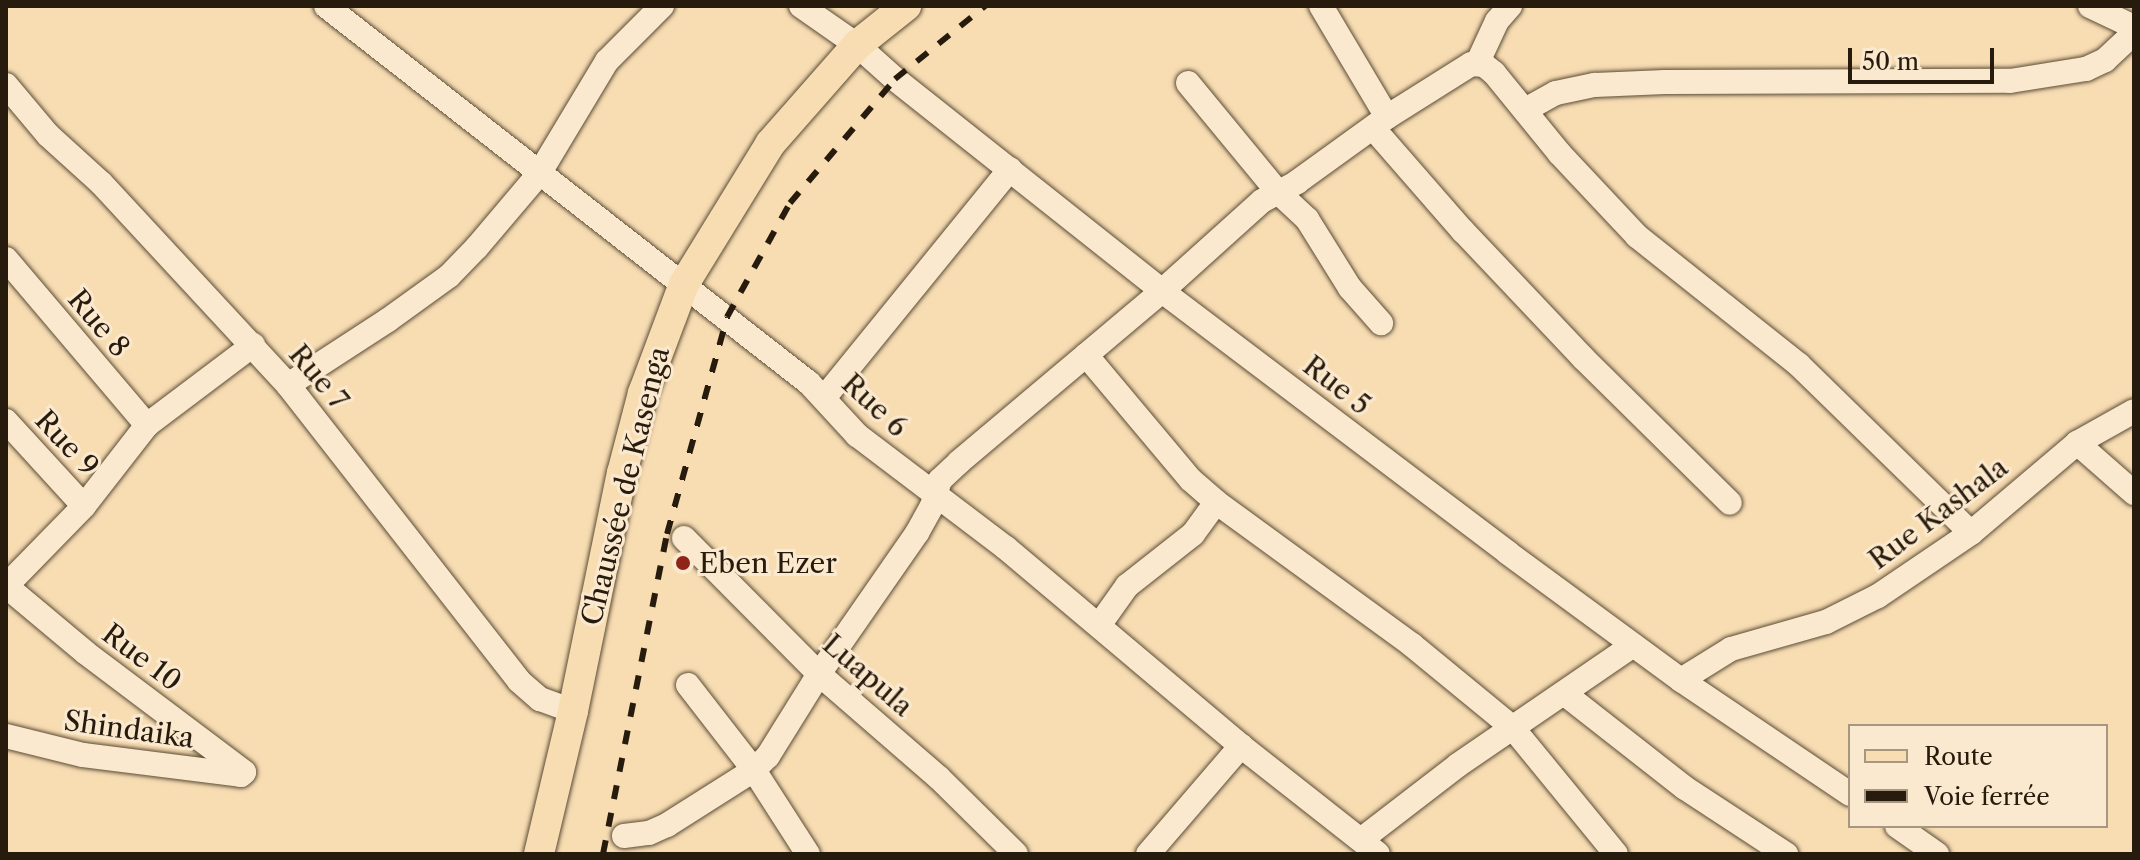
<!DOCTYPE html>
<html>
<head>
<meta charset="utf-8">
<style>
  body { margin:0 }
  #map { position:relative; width:2140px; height:860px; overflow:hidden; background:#f8ddb3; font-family:"Libre Caslon Text",serif }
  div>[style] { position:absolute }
  .roads { filter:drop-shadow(0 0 2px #5b4c36) drop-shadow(0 0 2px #5b4c36) }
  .minor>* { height:24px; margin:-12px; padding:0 12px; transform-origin:12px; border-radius:12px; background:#fae9ce }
  .major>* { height:30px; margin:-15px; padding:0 15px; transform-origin:15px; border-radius:15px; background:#f8ddb3 }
  .rail>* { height:6px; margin-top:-3px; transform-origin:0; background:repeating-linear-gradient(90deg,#271b0d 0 14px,transparent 0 28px) }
  .dots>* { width:22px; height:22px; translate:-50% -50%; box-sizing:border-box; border:4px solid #fae9ce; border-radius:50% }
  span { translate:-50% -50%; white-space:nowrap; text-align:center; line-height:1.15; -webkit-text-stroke:6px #fae9ce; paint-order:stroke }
  .street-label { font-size:28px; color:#271b0d }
  .poi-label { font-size:28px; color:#271b0d }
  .left { translate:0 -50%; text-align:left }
  .frame { position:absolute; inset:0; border:8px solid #271b0d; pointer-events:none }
  .legend { position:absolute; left:1848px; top:724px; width:260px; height:104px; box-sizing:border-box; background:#fae9ce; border:2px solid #a69781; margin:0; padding:10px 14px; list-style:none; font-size:24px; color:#271b0d }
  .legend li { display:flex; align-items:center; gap:16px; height:40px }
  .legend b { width:40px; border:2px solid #a69781 }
  .scale { position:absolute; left:1848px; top:48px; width:146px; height:36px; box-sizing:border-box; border:4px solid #271b0d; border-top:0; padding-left:10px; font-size:24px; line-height:28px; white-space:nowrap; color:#271b0d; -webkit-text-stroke:6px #fae9ce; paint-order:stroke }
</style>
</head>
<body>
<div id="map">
  <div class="roads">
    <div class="minor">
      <div style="left:326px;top:6px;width:613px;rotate:37.97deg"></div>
      <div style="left:809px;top:383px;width:71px;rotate:47.3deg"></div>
      <div style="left:857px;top:435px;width:187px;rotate:37.2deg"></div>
      <div style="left:1006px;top:548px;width:307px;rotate:40.1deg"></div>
      <div style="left:1241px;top:746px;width:174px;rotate:38.2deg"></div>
      <div style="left:801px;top:6px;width:68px;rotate:34.9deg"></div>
      <div style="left:857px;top:45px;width:51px;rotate:41.8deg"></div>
      <div style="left:895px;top:79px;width:341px;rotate:38.4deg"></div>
      <div style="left:1162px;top:291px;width:434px;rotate:37.1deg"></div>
      <div style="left:1508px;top:553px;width:215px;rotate:36.3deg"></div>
      <div style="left:1681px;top:680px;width:204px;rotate:34deg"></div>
      <div style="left:1321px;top:6px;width:129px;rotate:59.3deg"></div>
      <div style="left:2090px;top:6px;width:49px;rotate:25.5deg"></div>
      <div style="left:1477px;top:64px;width:47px;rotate:-65.1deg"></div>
      <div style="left:1497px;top:21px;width:20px;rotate:-49deg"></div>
      <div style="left:1188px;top:83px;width:141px;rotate:50.5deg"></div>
      <div style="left:1278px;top:192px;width:40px;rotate:43deg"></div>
      <div style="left:1307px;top:219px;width:81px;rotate:58.1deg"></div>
      <div style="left:1350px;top:288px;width:47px;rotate:48.5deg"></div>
      <div style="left:6px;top:85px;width:65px;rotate:50deg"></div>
      <div style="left:48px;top:135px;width:72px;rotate:42.2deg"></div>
      <div style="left:101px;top:183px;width:275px;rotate:47.2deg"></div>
      <div style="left:288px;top:385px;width:375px;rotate:52deg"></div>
      <div style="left:519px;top:681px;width:28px;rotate:41deg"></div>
      <div style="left:540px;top:699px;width:35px;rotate:20deg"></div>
      <div style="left:1525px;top:110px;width:35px;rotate:-29deg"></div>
      <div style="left:1556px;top:93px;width:40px;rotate:-12deg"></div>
      <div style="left:1595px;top:85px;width:70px;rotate:-2.5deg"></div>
      <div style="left:1665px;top:82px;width:345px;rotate:-0.2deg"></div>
      <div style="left:2010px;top:81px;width:77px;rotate:-9deg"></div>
      <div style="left:2086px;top:69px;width:21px;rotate:-25deg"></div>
      <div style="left:2105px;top:60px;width:40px;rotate:-43deg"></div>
      <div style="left:1373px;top:128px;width:137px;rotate:48.9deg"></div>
      <div style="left:1463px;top:231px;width:175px;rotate:46.6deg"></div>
      <div style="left:1583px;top:358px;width:206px;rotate:44.6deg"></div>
      <div style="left:6px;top:259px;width:218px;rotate:49.7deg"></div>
      <div style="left:1086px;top:355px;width:163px;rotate:50deg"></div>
      <div style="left:1191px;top:480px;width:33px;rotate:41deg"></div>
      <div style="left:1216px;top:502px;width:243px;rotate:36.1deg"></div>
      <div style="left:1412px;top:645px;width:129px;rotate:39.4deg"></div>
      <div style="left:1512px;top:727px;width:164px;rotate:50.7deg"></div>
      <div style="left:288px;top:385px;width:119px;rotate:-33deg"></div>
      <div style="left:388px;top:320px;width:75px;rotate:-35.8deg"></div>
      <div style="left:449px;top:276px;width:40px;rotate:-46deg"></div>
      <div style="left:477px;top:247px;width:96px;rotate:-49.7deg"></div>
      <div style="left:539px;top:174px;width:132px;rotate:-59deg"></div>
      <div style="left:607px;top:61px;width:78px;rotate:-45deg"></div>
      <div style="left:824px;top:398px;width:295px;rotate:-50.9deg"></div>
      <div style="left:6px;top:421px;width:115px;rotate:47.5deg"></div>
      <div style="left:2077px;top:443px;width:76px;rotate:41.3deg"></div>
      <div style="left:684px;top:538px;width:192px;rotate:45.2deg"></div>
      <div style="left:819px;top:674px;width:159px;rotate:40.9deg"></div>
      <div style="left:939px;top:778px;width:108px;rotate:44.6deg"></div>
      <div style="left:6px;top:586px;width:112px;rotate:-45.7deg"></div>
      <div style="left:84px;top:506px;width:103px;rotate:-52.1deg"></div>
      <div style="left:147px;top:425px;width:133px;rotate:-37deg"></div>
      <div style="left:6px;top:586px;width:104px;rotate:39.9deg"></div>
      <div style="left:86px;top:653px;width:198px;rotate:37deg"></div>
      <div style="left:1100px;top:624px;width:47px;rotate:-54.6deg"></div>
      <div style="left:1127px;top:586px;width:84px;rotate:-38.2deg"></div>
      <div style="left:1193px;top:534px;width:39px;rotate:-54deg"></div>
      <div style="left:1681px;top:680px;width:59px;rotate:-31.8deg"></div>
      <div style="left:1731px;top:649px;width:99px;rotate:-15.9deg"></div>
      <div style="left:1826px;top:622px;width:58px;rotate:-26.6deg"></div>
      <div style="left:1878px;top:596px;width:112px;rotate:-34.1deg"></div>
      <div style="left:1971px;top:533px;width:139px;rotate:-40.3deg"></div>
      <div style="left:2077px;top:443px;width:65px;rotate:-29.3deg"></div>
      <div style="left:688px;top:685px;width:108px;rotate:52.2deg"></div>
      <div style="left:754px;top:770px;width:100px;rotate:57.3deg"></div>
      <div style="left:1565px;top:694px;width:152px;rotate:38.1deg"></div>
      <div style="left:1685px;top:788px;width:121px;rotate:33.2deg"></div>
      <div style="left:6px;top:736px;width:79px;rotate:13.9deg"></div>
      <div style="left:83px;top:755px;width:159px;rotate:7.2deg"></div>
      <div style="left:241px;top:775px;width:4px;rotate:-45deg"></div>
      <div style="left:1897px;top:826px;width:49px;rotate:35deg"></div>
      <div style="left:624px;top:836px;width:25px;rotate:-7deg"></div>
      <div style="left:649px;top:833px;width:20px;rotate:-24deg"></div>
      <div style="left:667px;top:825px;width:103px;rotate:-32.3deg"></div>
      <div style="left:754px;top:770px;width:20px;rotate:-45deg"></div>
      <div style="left:768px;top:756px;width:97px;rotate:-58.1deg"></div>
      <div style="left:819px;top:674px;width:172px;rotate:-55.2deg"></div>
      <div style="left:917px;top:533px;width:31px;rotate:-61deg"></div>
      <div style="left:932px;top:506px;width:27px;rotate:-73deg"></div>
      <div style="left:940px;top:480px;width:26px;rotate:-43deg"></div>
      <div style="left:959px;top:462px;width:265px;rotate:-40.1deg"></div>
      <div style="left:1162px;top:291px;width:135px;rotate:-42deg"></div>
      <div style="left:1262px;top:201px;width:40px;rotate:-28deg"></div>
      <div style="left:1297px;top:182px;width:111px;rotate:-35.8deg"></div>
      <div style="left:1387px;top:117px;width:99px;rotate:-32.2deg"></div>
      <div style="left:1471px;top:64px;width:13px;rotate:4deg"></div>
      <div style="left:1484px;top:65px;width:13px;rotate:39deg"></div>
      <div style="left:1494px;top:73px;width:104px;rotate:50.8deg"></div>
      <div style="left:1560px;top:154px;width:112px;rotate:46.8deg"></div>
      <div style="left:1637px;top:236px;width:207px;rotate:38.5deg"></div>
      <div style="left:1799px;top:365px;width:240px;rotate:44.3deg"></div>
      <div style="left:1362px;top:839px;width:121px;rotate:-37.6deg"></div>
      <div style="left:1458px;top:765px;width:212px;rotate:-34.4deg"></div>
      <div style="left:1148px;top:854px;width:143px;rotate:-49.3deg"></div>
    </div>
    <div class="major">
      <div style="left:539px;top:854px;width:147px;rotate:-76.6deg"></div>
      <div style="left:573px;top:711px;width:243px;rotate:-78.4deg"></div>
      <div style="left:622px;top:473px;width:83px;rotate:-75.3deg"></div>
      <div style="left:643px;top:393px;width:116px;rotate:-69.4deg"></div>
      <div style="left:684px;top:284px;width:164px;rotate:-58.4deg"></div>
      <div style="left:770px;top:144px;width:132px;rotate:-48.7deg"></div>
      <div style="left:857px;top:45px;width:63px;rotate:-38.5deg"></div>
    </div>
  </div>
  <div class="rail">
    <div style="left:603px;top:854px;width:326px;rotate:-78.7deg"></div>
    <div style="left:667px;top:534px;width:225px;rotate:-74.5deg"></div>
    <div style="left:727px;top:317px;width:130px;rotate:-61.1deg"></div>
    <div style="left:790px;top:203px;width:162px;rotate:-49.7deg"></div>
    <div style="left:895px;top:79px;width:116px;rotate:-39deg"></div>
  </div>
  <div class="dots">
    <div style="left:683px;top:563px;background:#8f2418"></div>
  </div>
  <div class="street-label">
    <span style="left:99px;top:323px;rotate:50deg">Rue 8</span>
    <span style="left:319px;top:377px;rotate:50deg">Rue 7</span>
    <span style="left:1337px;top:385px;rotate:38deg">Rue 5</span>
    <span style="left:875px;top:405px;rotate:43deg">Rue 6</span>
    <span style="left:67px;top:443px;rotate:47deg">Rue 9</span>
    <span style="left:625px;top:486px;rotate:-76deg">Chaussée de Kasenga</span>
    <span style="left:1938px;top:513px;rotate:-37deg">Rue Kashala</span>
    <span style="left:142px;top:657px;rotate:37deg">Rue 10</span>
    <span style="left:868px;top:675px;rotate:41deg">Luapula</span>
    <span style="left:129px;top:729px;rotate:8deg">Shindaika</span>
  </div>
  <div class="poi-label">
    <span class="left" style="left:699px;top:563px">Eben Ezer</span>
  </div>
  <div class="frame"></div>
  <ul class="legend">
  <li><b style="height:10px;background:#f8ddb3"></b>Route</li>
  <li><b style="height:10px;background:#271b0d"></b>Voie ferrée</li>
  </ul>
  <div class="scale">50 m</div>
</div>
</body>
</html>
